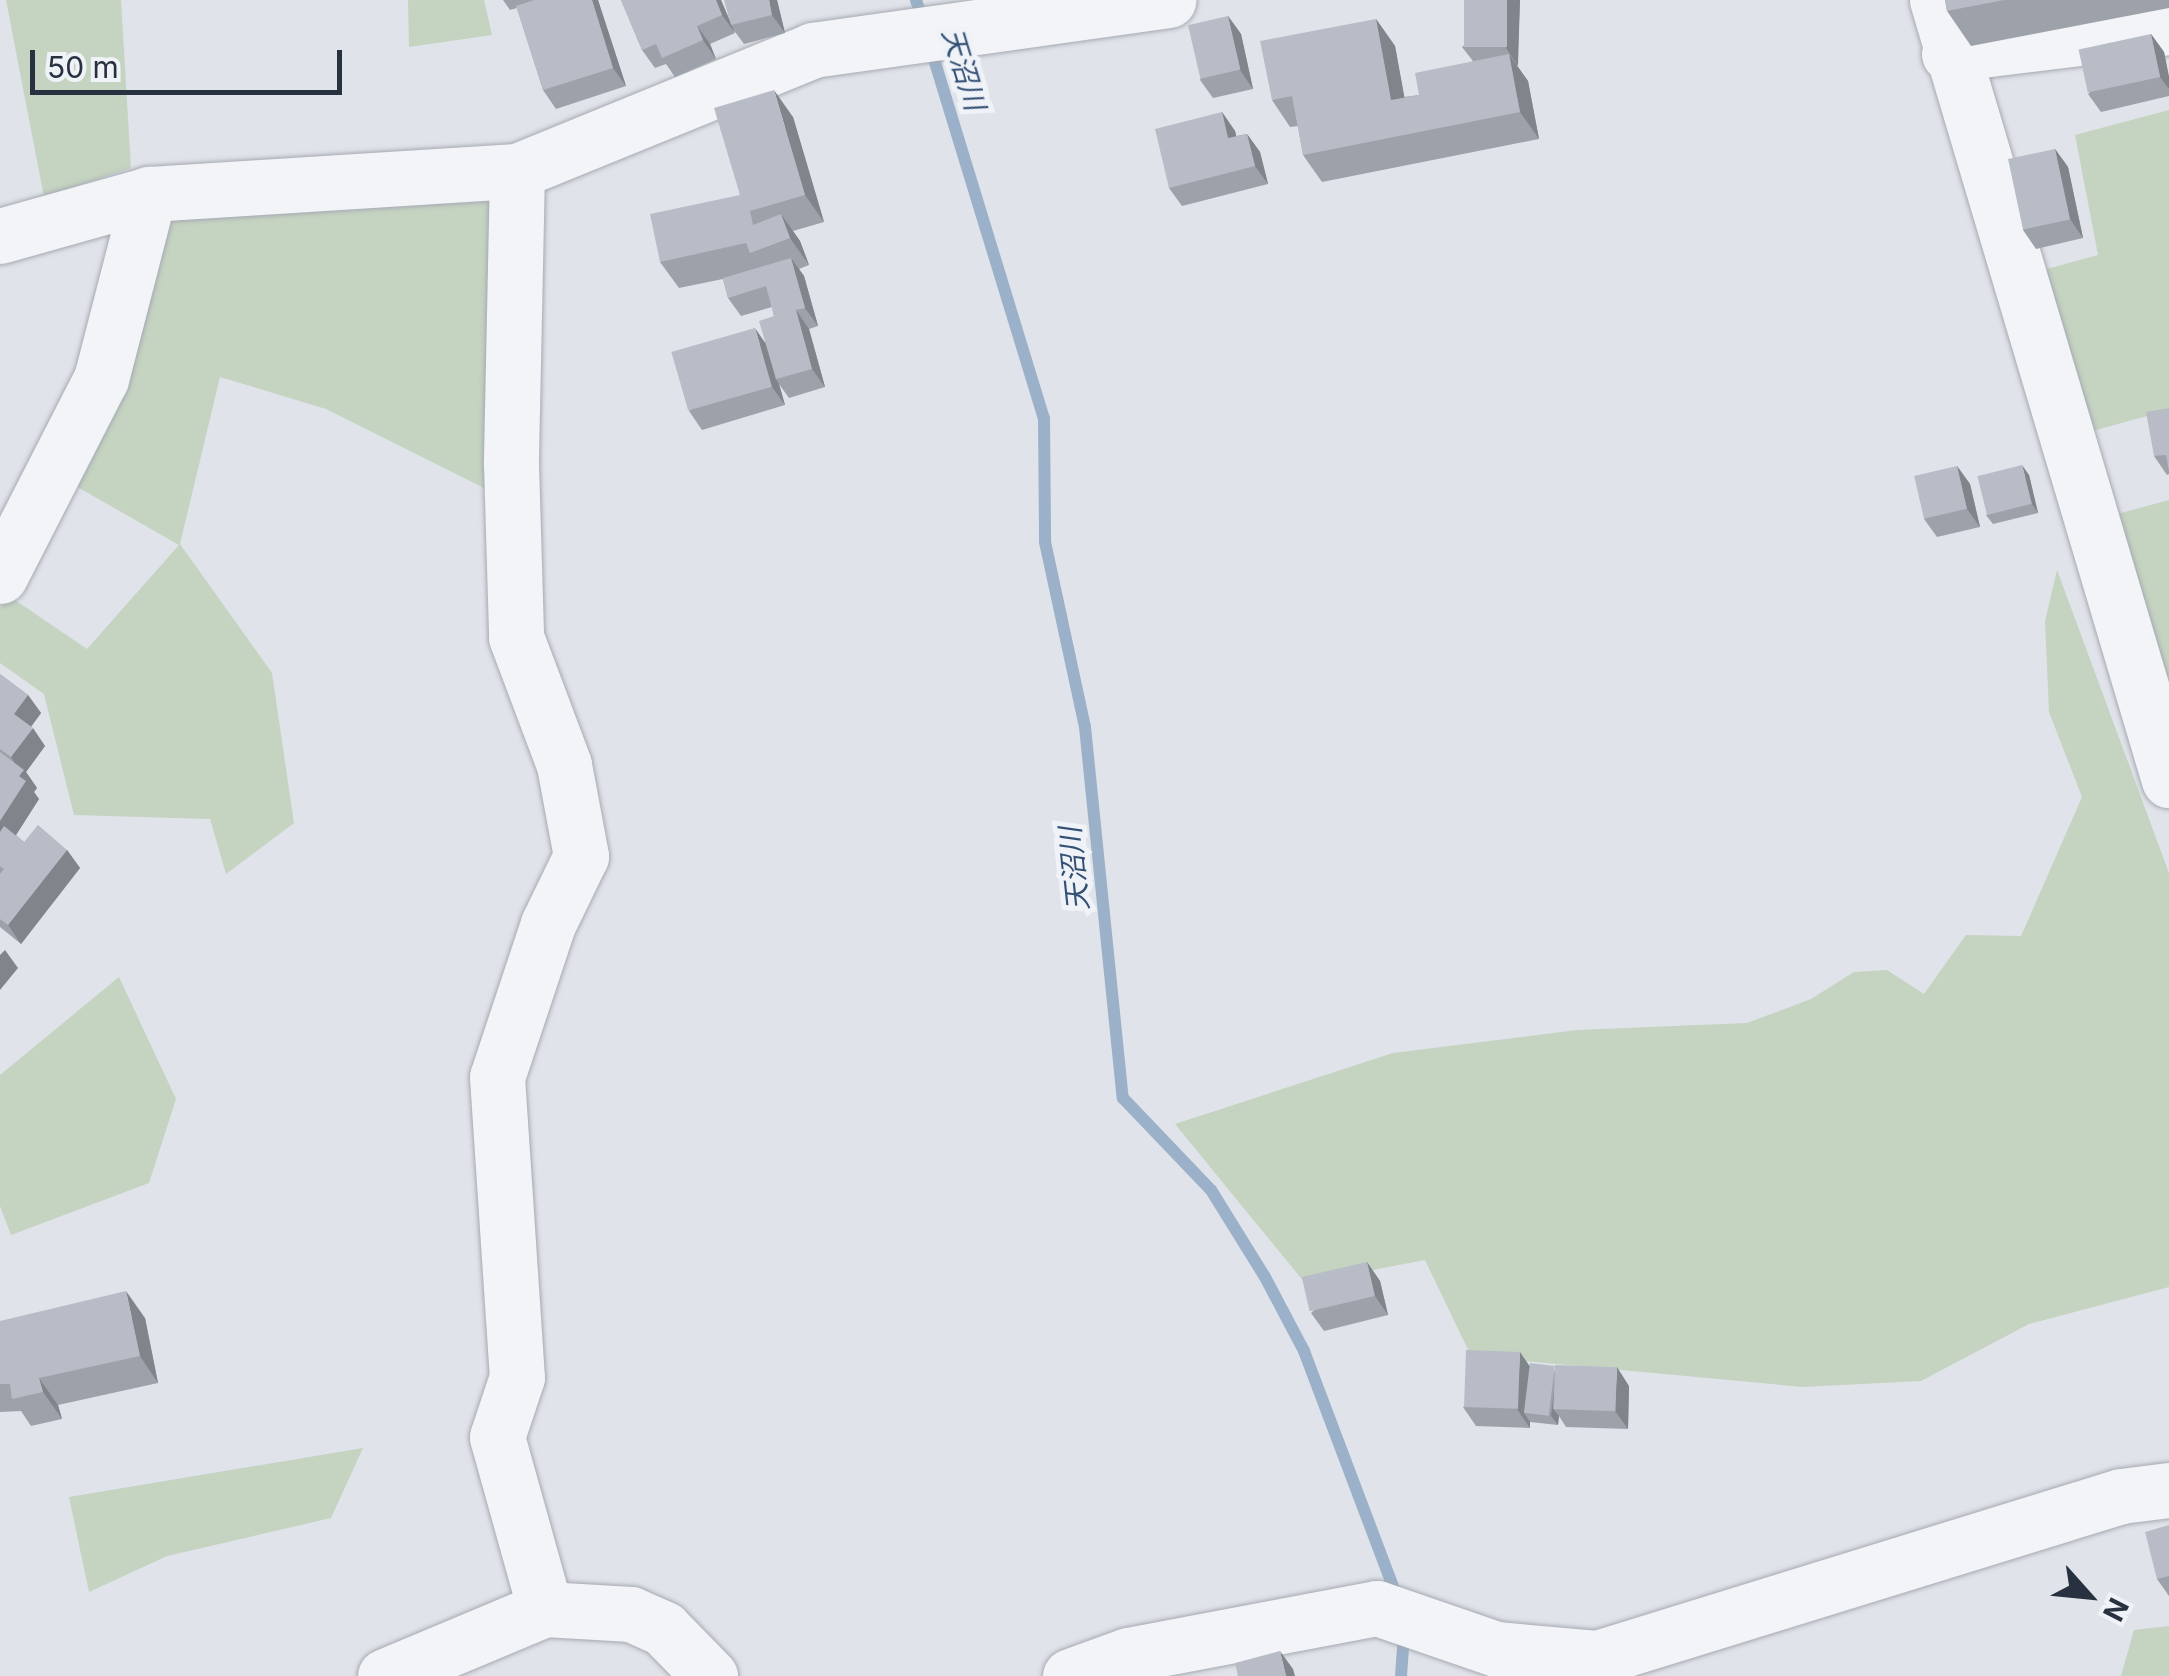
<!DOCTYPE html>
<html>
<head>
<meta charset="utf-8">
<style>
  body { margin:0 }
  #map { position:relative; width:2169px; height:1676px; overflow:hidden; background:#e0e3e9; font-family:Inter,"Noto Sans JP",sans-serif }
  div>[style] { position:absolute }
  .green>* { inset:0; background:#c5d3c1 }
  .stream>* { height:12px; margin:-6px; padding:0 6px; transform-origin:6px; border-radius:6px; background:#9ab1c9 }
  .roads { filter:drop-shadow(0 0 2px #a5aab3) drop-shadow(0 0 2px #a5aab3) }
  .minor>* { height:55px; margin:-27.5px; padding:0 27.5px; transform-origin:27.5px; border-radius:27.5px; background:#f3f4f7 }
  .wall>* { inset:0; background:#9da2aa }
  .shaded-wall>* { inset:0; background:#80848b }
  .building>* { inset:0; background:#b7bcc6; transform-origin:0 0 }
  span { translate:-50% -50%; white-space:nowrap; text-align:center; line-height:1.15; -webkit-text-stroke:10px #eff2f6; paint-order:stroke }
  .water-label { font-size:28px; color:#324f75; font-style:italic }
  .north { position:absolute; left:2039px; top:1546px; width:100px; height:100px; -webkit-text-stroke:8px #eff2f6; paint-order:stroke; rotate:117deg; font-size:28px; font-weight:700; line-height:40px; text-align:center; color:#283140 }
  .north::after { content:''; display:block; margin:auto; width:35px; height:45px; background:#283140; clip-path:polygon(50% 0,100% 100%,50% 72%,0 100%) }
  .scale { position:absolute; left:30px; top:50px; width:312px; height:45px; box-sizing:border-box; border:5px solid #283140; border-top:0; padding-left:12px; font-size:30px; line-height:35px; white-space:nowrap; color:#283140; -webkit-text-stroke:8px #eff2f6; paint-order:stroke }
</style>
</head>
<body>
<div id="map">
  <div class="green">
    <div style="clip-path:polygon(6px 0,121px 0,131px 168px,44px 197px)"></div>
    <div style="clip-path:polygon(408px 0,484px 0,492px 35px,409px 47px)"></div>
    <div style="clip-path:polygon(2169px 110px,2169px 410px,2085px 433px,2032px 273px,2098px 255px,2075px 135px)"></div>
    <div style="clip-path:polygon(492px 193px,486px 489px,326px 409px,220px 377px,180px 544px,272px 673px,294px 823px,226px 874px,210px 819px,74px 815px,44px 694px,0 663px,0 608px,9px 596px,87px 649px,179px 545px,74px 485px,163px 214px)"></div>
    <div style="clip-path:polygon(2169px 500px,2169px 683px,2110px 516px)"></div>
    <div style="clip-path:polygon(2057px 570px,2169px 873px,2169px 1287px,2029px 1324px,1921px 1381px,1803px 1387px,1471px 1356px,1425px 1260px,1305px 1283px,1175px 1124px,1393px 1053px,1577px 1030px,1747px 1023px,1811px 999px,1854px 972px,1887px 970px,1924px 994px,1966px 935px,2021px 936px,2082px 797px,2049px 712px,2045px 621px)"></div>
    <div style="clip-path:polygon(119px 977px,176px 1099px,149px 1183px,11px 1235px,0 1206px,0 1075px)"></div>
    <div style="clip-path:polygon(363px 1448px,331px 1518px,167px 1556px,89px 1592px,69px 1497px)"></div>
    <div style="clip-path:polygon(2169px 1626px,2169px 1676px,2121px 1676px,2134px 1630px)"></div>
  </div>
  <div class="stream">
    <div style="left:916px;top:0;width:23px;rotate:72deg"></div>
    <div style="left:930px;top:46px;width:389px;rotate:73deg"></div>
    <div style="left:1044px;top:418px;width:124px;rotate:89.5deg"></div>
    <div style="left:1045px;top:542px;width:189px;rotate:77.8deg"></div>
    <div style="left:1085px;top:727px;width:373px;rotate:84.2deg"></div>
    <div style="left:1123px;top:1098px;width:127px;rotate:46.3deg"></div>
    <div style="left:1211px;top:1190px;width:102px;rotate:58.2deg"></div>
    <div style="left:1265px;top:1277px;width:84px;rotate:62.2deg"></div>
    <div style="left:1304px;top:1351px;width:266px;rotate:69.3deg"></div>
    <div style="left:1401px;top:1676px;width:42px;rotate:-85.9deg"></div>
  </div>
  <div class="roads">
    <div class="minor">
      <div style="left:1937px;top:0;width:814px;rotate:73.44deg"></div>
      <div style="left:1949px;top:54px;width:222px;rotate:-7deg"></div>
      <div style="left:517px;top:171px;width:293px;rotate:91.2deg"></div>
      <div style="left:511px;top:464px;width:173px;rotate:88.3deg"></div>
      <div style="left:516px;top:637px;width:137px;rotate:69.4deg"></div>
      <div style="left:564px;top:765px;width:93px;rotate:79.4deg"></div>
      <div style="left:581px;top:856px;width:76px;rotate:115.9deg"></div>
      <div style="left:548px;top:924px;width:161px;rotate:108.4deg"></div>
      <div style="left:497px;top:1077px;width:301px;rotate:86.2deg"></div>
      <div style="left:517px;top:1377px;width:63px;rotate:108.4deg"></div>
      <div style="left:497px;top:1437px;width:179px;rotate:74.4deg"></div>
      <div style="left:0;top:236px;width:155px;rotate:-15.7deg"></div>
      <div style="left:149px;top:194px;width:369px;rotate:-3.6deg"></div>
      <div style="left:517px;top:171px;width:320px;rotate:-22.2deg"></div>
      <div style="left:813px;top:50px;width:359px;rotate:-8deg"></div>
      <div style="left:0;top:576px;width:221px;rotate:-62.9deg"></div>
      <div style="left:101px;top:379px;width:191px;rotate:-75.5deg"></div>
      <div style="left:385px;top:1676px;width:173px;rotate:-22.7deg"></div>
      <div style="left:545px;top:1609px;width:86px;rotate:3.3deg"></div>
      <div style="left:631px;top:1614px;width:36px;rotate:24deg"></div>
      <div style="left:664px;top:1629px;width:66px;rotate:45.6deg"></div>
      <div style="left:1070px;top:1676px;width:62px;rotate:-19.9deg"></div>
      <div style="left:1128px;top:1655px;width:253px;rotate:-10.7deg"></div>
      <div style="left:1377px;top:1608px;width:126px;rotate:19deg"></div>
      <div style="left:1496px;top:1649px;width:101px;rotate:5.1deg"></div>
      <div style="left:1597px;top:1658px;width:548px;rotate:-17.18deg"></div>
      <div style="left:2121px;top:1496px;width:48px;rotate:-7.1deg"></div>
    </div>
  </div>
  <div class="wall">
    <div style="clip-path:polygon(503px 0,598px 0,626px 86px,556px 109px,543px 90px,517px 8px,510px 10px)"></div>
    <div style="clip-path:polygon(621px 0,721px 0,730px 21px,777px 0,785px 33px,744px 44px,733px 29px,735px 33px,710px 44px,716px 59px,675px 77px,666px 64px,655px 68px,642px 50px)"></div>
    <div style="clip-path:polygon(1520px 0,1517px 66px,1528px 81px,1539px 139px,1322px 182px,1303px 155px,1298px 126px,1290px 127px,1272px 100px,1376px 19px,1395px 46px,1404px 97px,1419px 95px,1473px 61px,1462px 47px)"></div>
    <div style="clip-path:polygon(1945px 0,2169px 0,2169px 8px,1971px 46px,1947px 11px)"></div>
    <div style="clip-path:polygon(1228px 16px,1241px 34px,1253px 89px,1213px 98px,1200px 80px)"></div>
    <div style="clip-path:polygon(2151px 34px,2164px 52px,2169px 77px,2169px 96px,2101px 112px,2088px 94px)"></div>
    <div style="clip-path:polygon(1222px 112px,1235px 131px,1236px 136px,1247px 134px,1260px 152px,1268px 184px,1182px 206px,1169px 188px)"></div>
    <div style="clip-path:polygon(793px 117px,824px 222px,793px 231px,800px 241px,809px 265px,799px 269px,804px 276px,818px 326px,809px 329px,825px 387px,789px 398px,779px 384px,785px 405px,702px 430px,689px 411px,765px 342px,774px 316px,772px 307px,741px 316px,728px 298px,723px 279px,679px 288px,660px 262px,740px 195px)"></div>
    <div style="clip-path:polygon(2055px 149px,2068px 167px,2083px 238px,2036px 249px,2023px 230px)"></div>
    <div style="clip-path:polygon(2169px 408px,2169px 474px,2167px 475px,2154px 456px)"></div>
    <div style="clip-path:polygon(1957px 466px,1970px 484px,1980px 527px,1937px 537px,1924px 519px)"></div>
    <div style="clip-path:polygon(2029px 475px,2038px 513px,1993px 524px,1986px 515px)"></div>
    <div style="clip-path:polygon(0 674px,28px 695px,41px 713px,31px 727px,45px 746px,26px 772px,37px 788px,34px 792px,39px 799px,16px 835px,24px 842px,67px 850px,80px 868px,21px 944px,0 927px)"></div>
    <div style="clip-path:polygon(1367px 1262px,1380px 1281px,1388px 1315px,1324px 1331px,1311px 1313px)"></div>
    <div style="clip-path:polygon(145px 1318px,158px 1383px,58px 1405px,62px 1419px,31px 1426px,21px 1411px,0 1412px,0 1321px)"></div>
    <div style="clip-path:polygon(1529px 1366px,1629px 1386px,1628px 1429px,1566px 1427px,1559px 1416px,1558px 1425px,1530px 1422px,1530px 1428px,1476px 1426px,1463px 1407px)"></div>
    <div style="clip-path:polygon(2169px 1525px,2169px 1596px,2157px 1579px)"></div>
  </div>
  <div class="shaded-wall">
    <div style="clip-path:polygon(592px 0,598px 0,626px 86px,613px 68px)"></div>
    <div style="clip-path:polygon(716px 0,721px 0,735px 33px,722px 15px)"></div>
    <div style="clip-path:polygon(769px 0,777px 0,785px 33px,772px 15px)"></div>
    <div style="clip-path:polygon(1507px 0,1520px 0,1518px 66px,1506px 48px)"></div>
    <div style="clip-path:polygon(1228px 16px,1241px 34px,1253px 89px,1240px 70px)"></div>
    <div style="clip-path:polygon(1376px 19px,1395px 46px,1410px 127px,1391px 100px)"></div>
    <div style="clip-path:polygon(697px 26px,710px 44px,716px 59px,703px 40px)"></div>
    <div style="clip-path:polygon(2151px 34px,2164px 52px,2169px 77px,2169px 89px,2160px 77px)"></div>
    <div style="clip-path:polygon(1509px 54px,1528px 81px,1539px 139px,1520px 112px)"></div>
    <div style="clip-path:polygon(774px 90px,793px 117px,824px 222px,805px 195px)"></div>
    <div style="clip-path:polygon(1222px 112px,1235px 131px,1241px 156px,1228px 138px)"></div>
    <div style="clip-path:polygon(1247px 134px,1260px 152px,1268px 184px,1255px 166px)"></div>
    <div style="clip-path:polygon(2055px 149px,2068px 167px,2083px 238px,2070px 219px)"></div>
    <div style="clip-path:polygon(781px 214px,800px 241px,809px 265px,790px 238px)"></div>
    <div style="clip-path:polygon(791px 258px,804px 276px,818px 326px,805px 308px)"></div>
    <div style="clip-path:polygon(796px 310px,809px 329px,825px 387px,812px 369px)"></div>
    <div style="clip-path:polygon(755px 328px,768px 347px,776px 379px,779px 384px,785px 405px,772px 387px)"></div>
    <div style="clip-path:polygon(2022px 465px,2029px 475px,2038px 513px,2032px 504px)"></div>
    <div style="clip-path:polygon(1957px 466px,1970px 484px,1980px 527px,1967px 509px)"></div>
    <div style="clip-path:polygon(28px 695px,41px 713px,27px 732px,14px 714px)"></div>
    <div style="clip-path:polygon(33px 728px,45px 746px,26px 772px,37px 788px,34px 792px,39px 799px,0 860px,0 821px,21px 773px,11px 757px)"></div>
    <div style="clip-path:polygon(67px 850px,80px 868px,21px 944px,8px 925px)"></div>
    <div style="clip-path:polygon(5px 950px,18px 968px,0 990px,0 955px)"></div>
    <div style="clip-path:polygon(1367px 1262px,1380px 1281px,1388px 1315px,1375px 1296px)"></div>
    <div style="clip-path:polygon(126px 1291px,145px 1318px,158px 1383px,140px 1356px)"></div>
    <div style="clip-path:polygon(1520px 1352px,1533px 1371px,1524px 1413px,1530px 1422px,1530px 1428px,1517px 1409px)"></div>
    <div style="clip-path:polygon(1557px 1366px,1553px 1409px,1559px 1416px,1558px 1425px,1551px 1416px)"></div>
    <div style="clip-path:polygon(1617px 1367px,1629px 1386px,1628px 1429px,1615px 1411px)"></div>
    <div style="clip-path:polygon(39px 1378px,58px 1405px,62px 1419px,43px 1392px)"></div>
    <div style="clip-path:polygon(1280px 1651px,1293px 1669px,1295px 1676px,1286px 1676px)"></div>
  </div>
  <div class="building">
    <div style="clip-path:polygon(534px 0,592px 0,613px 68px,543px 90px,516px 6px)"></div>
    <div style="clip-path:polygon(621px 0,716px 0,722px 15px,697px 26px,703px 40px,662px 58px,656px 44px,642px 50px)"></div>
    <div style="clip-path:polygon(724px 0,769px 0,772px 15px,731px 25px)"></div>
    <div style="left:1464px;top:0;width:43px;height:47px"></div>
    <div style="clip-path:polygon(1945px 0,2004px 0,1947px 11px)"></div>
    <div style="left:1228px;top:16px;width:55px;height:41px;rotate:77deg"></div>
    <div style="clip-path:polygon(1376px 19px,1391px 100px,1419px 95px,1415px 73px,1509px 54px,1520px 112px,1303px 155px,1292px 96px,1272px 100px,1260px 41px)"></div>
    <div style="left:2151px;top:34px;width:44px;height:74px;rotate:78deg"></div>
    <div style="clip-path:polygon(774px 90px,805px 195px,750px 211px,753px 225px,781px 214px,790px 238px,750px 253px,746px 243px,660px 262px,650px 214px,740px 195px,714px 108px)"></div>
    <div style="clip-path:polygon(1222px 112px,1228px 138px,1247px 134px,1255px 166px,1169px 188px,1155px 129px)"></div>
    <div style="left:2055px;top:149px;width:72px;height:48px;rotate:78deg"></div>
    <div style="clip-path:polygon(791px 258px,805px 308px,796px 310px,812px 369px,776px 379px,759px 321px,774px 316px,766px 286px,728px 298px,723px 278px)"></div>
    <div style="left:755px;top:328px;width:61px;height:87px;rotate:74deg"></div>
    <div style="clip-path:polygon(2169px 408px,2169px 471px,2166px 455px,2154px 456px,2146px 412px)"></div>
    <div style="left:2022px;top:465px;width:40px;height:46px;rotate:76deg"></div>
    <div style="left:1957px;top:466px;width:44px;height:44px;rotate:77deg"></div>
    <div style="clip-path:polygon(0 674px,28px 695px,14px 714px,33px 728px,11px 757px,0 749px)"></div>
    <div style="clip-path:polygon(0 752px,24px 770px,19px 776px,26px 781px,0 821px)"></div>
    <div style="clip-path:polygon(38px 825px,67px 850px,8px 925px,0 919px,0 874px,4px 869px,0 866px,0 832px,4px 826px,24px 842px)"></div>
    <div style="left:1367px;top:1262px;width:35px;height:67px;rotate:77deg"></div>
    <div style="clip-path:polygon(126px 1291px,140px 1356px,39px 1378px,43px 1392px,12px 1399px,10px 1384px,0 1384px,0 1321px)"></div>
    <div style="left:1466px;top:1350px;width:54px;height:57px;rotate:2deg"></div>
    <div style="left:1530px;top:1363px;width:25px;height:50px;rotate:7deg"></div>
    <div style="left:1555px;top:1365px;width:62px;height:44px;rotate:2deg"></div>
    <div style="clip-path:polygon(2169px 1525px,2169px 1576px,2157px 1579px,2145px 1532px)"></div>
    <div style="clip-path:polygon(1280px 1651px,1286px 1676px,1238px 1676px,1235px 1663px)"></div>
  </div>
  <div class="water-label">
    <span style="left:964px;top:69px;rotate:73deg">天沼川</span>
    <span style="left:1074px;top:869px;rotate:-96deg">天沼川</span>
  </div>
  <div class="north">N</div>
  <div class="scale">50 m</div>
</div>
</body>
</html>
